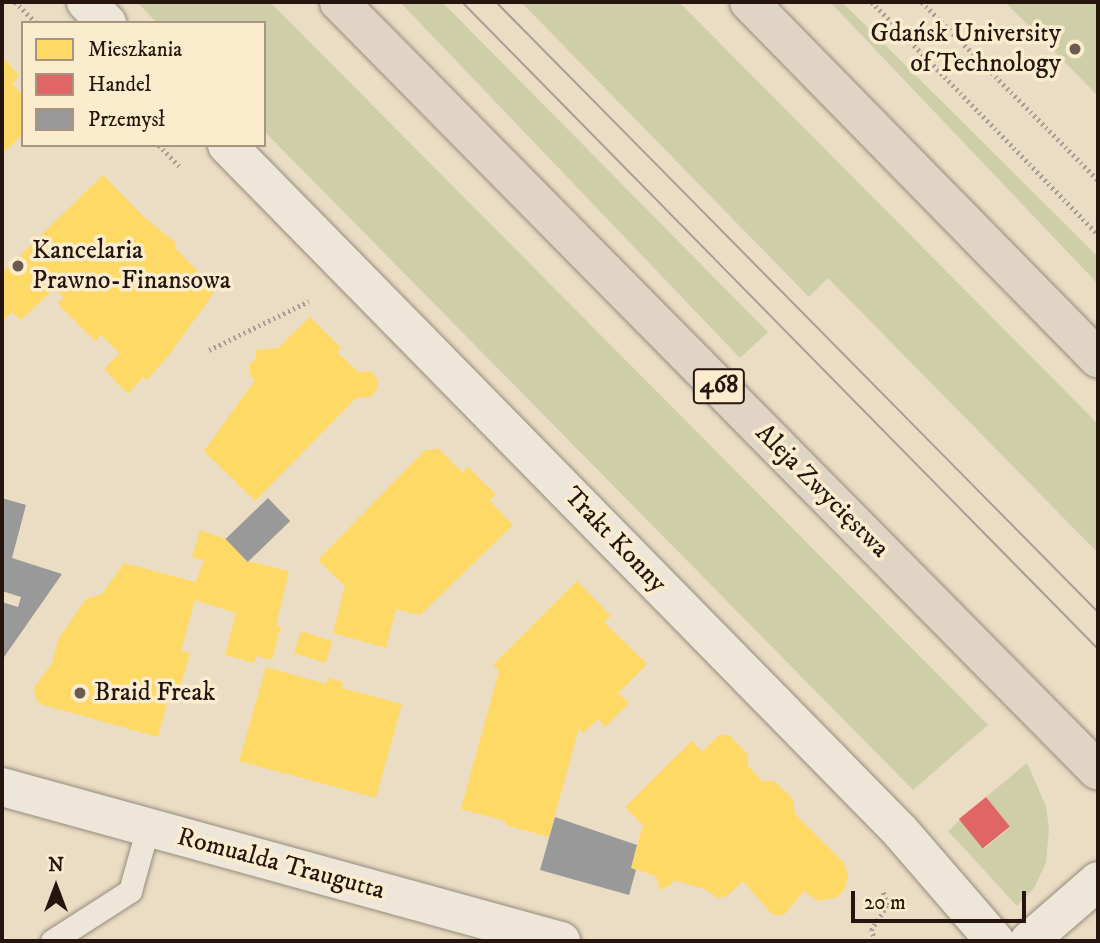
<!DOCTYPE html>
<html>
<head>
<meta charset="utf-8">
<style>
  body { margin:0 }
  #map { position:relative; width:1100px; height:943px; overflow:hidden; background:#eaddc4; font-family:"IM FELL DW Pica",serif }
  div>[style] { position:absolute }
  .green>* { inset:0; background:#cecfa8 }
  .homes>* { inset:0; background:#ffd966; transform-origin:0 0 }
  .shops>* { inset:0; background:#e06666; transform-origin:0 0 }
  .industry>* { inset:0; background:#999; transform-origin:0 0 }
  .path>* { height:4.5px; margin-top:-2.25px; transform-origin:0; background:repeating-linear-gradient(90deg,#a69f95 0 2px,transparent 0 5.5px) }
  .roads { filter:drop-shadow(0 0 2px #958c7d) drop-shadow(0 0 2px #958c7d) }
  .lane>* { height:23px; margin:-11.5px; padding:0 11.5px; transform-origin:11.5px; border-radius:11.5px; background:#ede6d9 }
  .street>* { height:38px; margin:-19px; padding:0 19px; transform-origin:19px; border-radius:19px; background:#ede6d9 }
  .secondary>* { height:38px; margin:-19px; padding:0 19px; transform-origin:19px; border-radius:19px; background:#ede6d9 }
  .primary>* { height:38px; margin:-19px; padding:0 19px; transform-origin:19px; border-radius:19px; background:#e0d5c4 }
  .tram>* { height:2px; margin:-1px; padding:0 1px; transform-origin:1px; border-radius:1px; background:#a69f95 }
  .dots>* { width:19px; height:19px; translate:-50% -50%; box-sizing:border-box; border:4px solid #fcecce; border-radius:50% }
  span { translate:-50% -50%; white-space:nowrap; text-align:center; line-height:1.15; -webkit-text-stroke:7px #fcecce; paint-order:stroke }
  .shield-label span { padding:2px 5px; background:#fcecce; border:2px solid; border-radius:5px; -webkit-text-stroke-width:0 }
  .shield-label { font-size:24px; color:#26150e; font-weight:700 }
  .poi-label { font-size:26px; color:#26150e }
  .right { translate:-100% -50%; text-align:right }
  .left { translate:0 -50%; text-align:left }
  .street-label { font-size:26px; color:#26150e }
  .frame { position:absolute; inset:0; border:4px solid #26150e; pointer-events:none }
  .legend { position:absolute; left:21px; top:21px; width:245px; height:126px; box-sizing:border-box; background:#fcecce; border:2px solid #a69681; margin:0; padding:9px 12px; list-style:none; font-size:21px; color:#26150e }
  .legend li { display:flex; align-items:center; gap:14px; height:35px }
  .legend b { width:35px; border:2px solid #a69681 }
  .north { position:absolute; left:21px; top:852px; width:70px; height:70px; -webkit-text-stroke:5px #fcecce; paint-order:stroke; rotate:0deg; font-size:19px; font-weight:700; line-height:28px; text-align:center; color:#26150e }
  .north::after { content:''; display:block; margin:auto; width:24px; height:32px; background:#26150e; clip-path:polygon(50% 0,100% 100%,50% 72%,0 100%) }
  .scale { position:absolute; left:851px; top:891px; width:175px; height:32px; box-sizing:border-box; border:4px solid #26150e; border-top:0; padding-left:9px; font-size:21px; line-height:24px; white-space:nowrap; color:#26150e; -webkit-text-stroke:5px #fcecce; paint-order:stroke }
</style>
</head>
<body>
<div id="map">
  <div class="green">
    <div style="clip-path:polygon(137px 2px,270px 2px,988px 725px,913px 790px,264px 131px,264px 23px,157px 23px)"></div>
    <div style="clip-path:polygon(400px 2px,442px 2px,768px 332px,740px 358px)"></div>
    <div style="clip-path:polygon(521px 2px,679px 2px,1098px 424px,1098px 553px,828px 278px,809px 297px)"></div>
    <div style="clip-path:polygon(830px 2px,842px 2px,1098px 257px,1098px 284px)"></div>
    <div style="clip-path:polygon(1005px 2px,1098px 2px,1098px 96px)"></div>
    <div style="clip-path:polygon(1027px 763px,1046px 806px,1049px 829px,1046px 863px,1034px 888px,1017px 906px,948px 831px,960px 820px,984px 849px,1010px 827px,986px 797px)"></div>
  </div>
  <div class="homes">
    <div style="clip-path:polygon(2px 57px,19px 75px,12px 84px,23px 95px,23px 134px,2px 154px)"></div>
    <div style="clip-path:polygon(103px 175px,144px 217px,175px 242px,175px 248px,216px 290px,169px 355px,147px 380px,143px 377px,128px 394px,104px 369px,120px 353px,101px 335px,95px 341px,57px 303px,64px 298px,55px 288px,21px 320px,12px 312px,2px 321px,2px 273px)"></div>
    <div style="clip-path:polygon(310px 317px,341px 348px,337px 352px,358px 372px,371px 371px,377px 379px,378px 388px,370px 397px,356px 398px,255px 501px,204px 451px,255px 380px,250px 375px,250px 364px,256px 358px,256px 350px,278px 348px)"></div>
    <div style="clip-path:polygon(439px 449px,463px 473px,468px 467px,496px 495px,489px 500px,513px 525px,420px 615px,396px 609px,386px 648px,333px 633px,345px 586px,318px 560px,425px 450px)"></div>
    <div style="clip-path:polygon(200px 530px,226px 539px,249px 563px,249px 561px,289px 571px,276px 625px,281px 626px,272px 660px,256px 656px,254px 663px,225px 655px,236px 613px,195px 600px,181px 651px,190px 653px,177px 699px,169px 696px,158px 737px,40px 704px,36px 699px,34px 688px,52px 663px,59px 638px,86px 599px,102px 594px,124px 563px,196px 582px,204px 560px,192px 557px)"></div>
    <div style="clip-path:polygon(577px 581px,611px 616px,604px 622px,647px 664px,618px 693px,629px 703px,605px 727px,598px 719px,583px 733px,579px 728px,549px 837px,505px 825px,506px 821px,461px 809px,499px 671px,493px 665px)"></div>
    <div style="left:301px;top:631px;width:33px;height:23px;rotate:18deg"></div>
    <div style="clip-path:polygon(266px 667px,326px 684px,328px 678px,343px 682px,342px 688px,402px 704px,376px 798px,239px 761px)"></div>
    <div style="clip-path:polygon(719px 735px,729px 735px,748px 755px,748px 766px,762px 781px,774px 781px,793px 799px,795px 814px,844px 863px,848px 875px,846px 886px,838px 897px,818px 901px,804px 891px,784px 915px,773px 915px,743px 881px,727px 896px,718px 898px,707px 890px,673px 880px,672px 884px,660px 890px,656px 876px,631px 868px,643px 825px,625px 807px,692px 741px,702px 752px)"></div>
  </div>
  <div class="shops">
    <div style="left:986px;top:797px;width:38px;height:35px;rotate:51deg"></div>
  </div>
  <div class="industry">
    <div style="clip-path:polygon(2px 498px,26px 505px,12px 558px,62px 574px,2px 660px,2px 602px,18px 607px,21px 597px,2px 591px)"></div>
    <div style="left:268px;top:498px;width:32px;height:59px;rotate:46deg"></div>
    <div style="clip-path:polygon(555px 817px,637px 845px,631px 868px,636px 870px,629px 895px,540px 870px)"></div>
  </div>
  <div class="path">
    <div style="left:15px;top:2px;width:30px;rotate:44deg"></div>
    <div style="left:872px;top:2px;width:324px;rotate:45.8deg"></div>
    <div style="left:922px;top:2px;width:250px;rotate:45.3deg"></div>
    <div style="left:159px;top:145px;width:32px;rotate:46deg"></div>
    <div style="left:209px;top:350px;width:111px;rotate:-26.1deg"></div>
    <div style="left:875px;top:941px;width:12px;rotate:-110deg"></div>
    <div style="left:871px;top:930px;width:30px;rotate:-57deg"></div>
    <div style="left:887px;top:905px;width:14px;rotate:-107deg"></div>
  </div>
  <div class="roads">
    <div class="lane">
      <div style="left:52px;top:941px;width:93px;rotate:-32.7deg"></div>
      <div style="left:130px;top:891px;width:66px;rotate:-74.3deg"></div>
    </div>
    <div class="street">
      <div style="left:2px;top:787px;width:580px;rotate:15.4deg"></div>
    </div>
    <div class="secondary">
      <div style="left:86px;top:2px;width:30px;rotate:45deg"></div>
      <div style="left:227px;top:145px;width:961px;rotate:45.55deg"></div>
      <div style="left:900px;top:831px;width:145px;rotate:49.2deg"></div>
      <div style="left:1029px;top:941px;width:91px;rotate:-41deg"></div>
    </div>
    <div class="primary">
      <div style="left:339px;top:2px;width:1080px;rotate:45.37deg"></div>
      <div style="left:749px;top:2px;width:499px;rotate:45.6deg"></div>
    </div>
  </div>
  <div class="tram">
    <div style="left:462px;top:2px;width:907px;rotate:45.49deg"></div>
    <div style="left:496px;top:2px;width:857px;rotate:45.38deg"></div>
  </div>
  <div class="dots">
    <div style="left:1075px;top:49px;background:#6b5b4e"></div>
    <div style="left:18px;top:266px;background:#6b5b4e"></div>
    <div style="left:80px;top:693px;background:#6b5b4e"></div>
  </div>
  <div class="shield-label">
    <span style="left:719px;top:386px">468</span>
  </div>
  <div class="poi-label">
    <span class="right" style="left:1061px;top:49px">Gdańsk University<br>of Technology</span>
    <span class="left" style="left:32px;top:266px">Kancelaria<br>Prawno-Finansowa</span>
    <span class="left" style="left:94px;top:693px">Braid Freak</span>
  </div>
  <div class="street-label">
    <span style="left:822px;top:491px;rotate:45deg">Aleja Zwycięstwa</span>
    <span style="left:615px;top:540px;rotate:46deg">Trakt Konny</span>
    <span style="left:281px;top:864px;rotate:15deg">Romualda Traugutta</span>
  </div>
  <div class="frame"></div>
  <ul class="legend">
  <li><b style="height:19px;background:#ffd966"></b>Mieszkania</li>
  <li><b style="height:19px;background:#e06666"></b>Handel</li>
  <li><b style="height:19px;background:#999"></b>Przemysł</li>
  </ul>
  <div class="north">N</div>
  <div class="scale">20 m</div>
</div>
</body>
</html>
